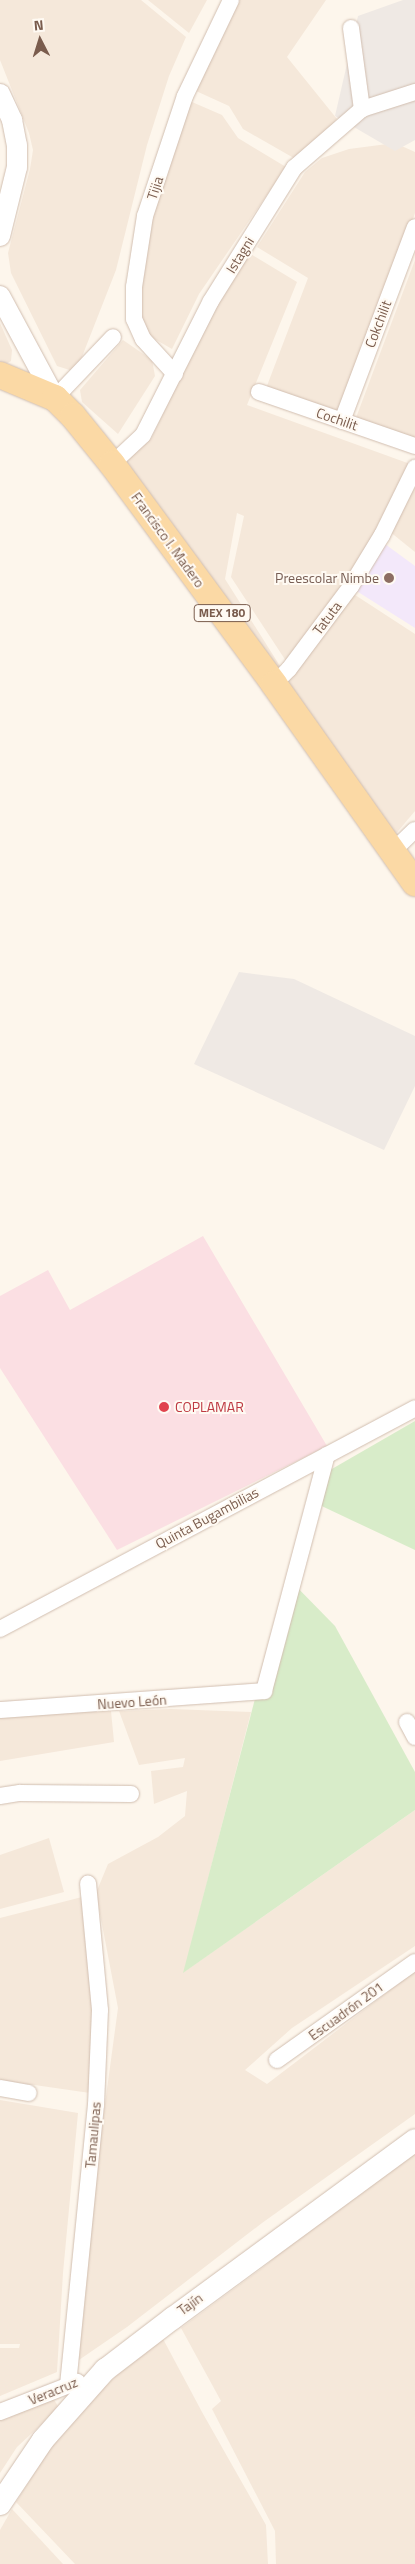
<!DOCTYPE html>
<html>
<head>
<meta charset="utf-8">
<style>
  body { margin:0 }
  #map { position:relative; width:415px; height:2564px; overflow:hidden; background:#fdf6ec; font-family:"Titillium Web",sans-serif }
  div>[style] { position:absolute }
  .residential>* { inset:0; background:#f5e8da }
  .industrial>* { inset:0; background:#efe9e4 }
  .education>* { inset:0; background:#f3e8fa }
  .medical>* { inset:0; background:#fbdfe3 }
  .green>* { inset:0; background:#d8ecc9 }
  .roads { filter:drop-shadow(0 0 1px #d1beb0) drop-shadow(0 0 1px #d1beb0) }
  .minor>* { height:16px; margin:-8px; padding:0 8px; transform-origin:8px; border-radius:8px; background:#fff }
  .tertiary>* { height:20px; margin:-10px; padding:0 10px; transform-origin:10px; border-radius:10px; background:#fff }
  .secondary>* { height:22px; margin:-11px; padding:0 11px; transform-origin:11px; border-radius:11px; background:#fff }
  .primary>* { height:26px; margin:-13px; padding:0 13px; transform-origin:13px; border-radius:13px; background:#fbd9a5 }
  .dots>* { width:14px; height:14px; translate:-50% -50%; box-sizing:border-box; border:2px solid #fffaf3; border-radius:50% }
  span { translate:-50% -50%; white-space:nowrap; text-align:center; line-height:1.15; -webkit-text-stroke:4px #fffaf3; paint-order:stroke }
  .shield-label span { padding:1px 4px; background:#fffaf3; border:1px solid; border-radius:4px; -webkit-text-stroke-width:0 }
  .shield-label { font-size:12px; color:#7a5c4d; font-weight:700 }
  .street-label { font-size:14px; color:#7a5c4d }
  .education-label { font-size:14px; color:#785e54 }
  .right { translate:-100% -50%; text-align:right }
  .health-label { font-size:14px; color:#be3a42 }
  .left { translate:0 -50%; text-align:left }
  .north { position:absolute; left:15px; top:15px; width:50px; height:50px; -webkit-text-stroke:4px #fffaf3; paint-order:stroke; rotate:355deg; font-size:14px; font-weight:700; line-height:20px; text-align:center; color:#7a5c4d }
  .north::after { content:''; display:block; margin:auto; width:18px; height:22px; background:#7a5c4d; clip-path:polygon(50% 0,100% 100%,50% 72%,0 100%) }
</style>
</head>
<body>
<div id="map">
  <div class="residential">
    <div style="clip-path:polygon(0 0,141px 0,186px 37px,169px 76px,147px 145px,116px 270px,76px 372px,57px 366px,11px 273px,8px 253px,30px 169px,33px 150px,29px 133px,0 60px)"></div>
    <div style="clip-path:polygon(148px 0,207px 0,189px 33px)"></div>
    <div style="clip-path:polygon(235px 0,326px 0,287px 57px,337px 119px,299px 161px,243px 129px,229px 106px,196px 91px)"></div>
    <div style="clip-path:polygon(192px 102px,222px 115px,238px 138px,286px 167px,199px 294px,172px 349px,144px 333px,138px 276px,170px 154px)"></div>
    <div style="clip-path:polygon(395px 143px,415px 152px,415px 213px,345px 418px,265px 391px,308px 278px,257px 247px,305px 172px,322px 158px,349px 149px)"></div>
    <div style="clip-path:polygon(249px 253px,297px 282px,247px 405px,413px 465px,344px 596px,286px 661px,231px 577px,244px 516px,237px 513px,225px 579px,280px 666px,271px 671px,124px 461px,151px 439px,205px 326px)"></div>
    <div style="clip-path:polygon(415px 260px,415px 444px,354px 423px)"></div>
    <div style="clip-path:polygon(0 323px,12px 350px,11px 361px,6px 364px,0 364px)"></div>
    <div style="clip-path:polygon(123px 340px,152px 360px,155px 376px,118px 434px,82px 402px,80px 390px)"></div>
    <div style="clip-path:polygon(415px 487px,415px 552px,389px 531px)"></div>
    <div style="clip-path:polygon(352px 593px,415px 634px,415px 811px,394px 836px,282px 683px)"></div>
    <div style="clip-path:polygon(171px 1709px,251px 1712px,184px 1972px,415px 1810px,415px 1946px,292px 2028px,245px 2070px,267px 2084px,415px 1971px,415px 2114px,262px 2223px,127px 2327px,76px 2362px,71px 2355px,118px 2008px,96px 1893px,108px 1864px,158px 1837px,185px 1816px,187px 1791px,154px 1804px,151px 1771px,183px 1767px,185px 1758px,139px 1765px,119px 1711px)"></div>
    <div style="clip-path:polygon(111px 1711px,114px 1742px,0 1761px,0 1715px)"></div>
    <div style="clip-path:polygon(49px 1838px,64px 1892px,0 1909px,0 1855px)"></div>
    <div style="clip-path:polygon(82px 1897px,94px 2001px,90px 2093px,0 2080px,0 1918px)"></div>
    <div style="clip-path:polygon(0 2100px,78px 2113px,63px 2273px,57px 2372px,0 2396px,0 2348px,19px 2348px,20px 2344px,0 2344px)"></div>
    <div style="clip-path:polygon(415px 2154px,415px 2564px,276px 2564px,275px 2531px,212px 2409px,221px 2401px,181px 2328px,266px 2265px,306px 2229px)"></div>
    <div style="clip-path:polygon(162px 2337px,202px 2412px,266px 2525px,268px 2564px,75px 2564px,16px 2502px,55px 2441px,78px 2413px,125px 2367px)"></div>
    <div style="clip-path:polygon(53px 2398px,59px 2408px,17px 2447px,0 2473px,0 2420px)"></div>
    <div style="clip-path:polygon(12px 2509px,63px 2564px,0 2564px,0 2530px)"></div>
  </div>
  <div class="industrial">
    <div style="clip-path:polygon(403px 0,415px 0,415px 140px,395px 151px,335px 116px,358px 16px)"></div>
    <div style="clip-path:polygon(239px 972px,294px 979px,415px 1036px,415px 1086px,384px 1150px,194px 1064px)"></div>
  </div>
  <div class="education">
    <div style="clip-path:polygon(385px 544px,415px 566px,415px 628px,355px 590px)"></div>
  </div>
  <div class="medical">
    <div style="clip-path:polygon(203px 1236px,327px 1446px,117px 1550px,0 1368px,0 1296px,48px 1270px,70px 1310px)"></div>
  </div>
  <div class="green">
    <div style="clip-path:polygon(415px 1421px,415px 1550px,311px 1501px,318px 1477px)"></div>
    <div style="clip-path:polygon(287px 1577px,335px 1626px,415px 1772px,415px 1810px,183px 1973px)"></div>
  </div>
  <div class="roads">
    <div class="minor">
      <div style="left:351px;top:28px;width:82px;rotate:82.3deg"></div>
      <div style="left:175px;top:374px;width:47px;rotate:-132.4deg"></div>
      <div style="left:143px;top:339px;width:22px;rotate:-114deg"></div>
      <div style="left:134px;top:319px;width:32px;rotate:-90deg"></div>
      <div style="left:134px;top:287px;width:72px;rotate:-81.2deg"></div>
      <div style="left:145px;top:216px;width:126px;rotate:-71.6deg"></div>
      <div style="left:185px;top:96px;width:106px;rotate:-64.4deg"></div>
      <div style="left:259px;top:392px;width:165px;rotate:19.1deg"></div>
      <div style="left:55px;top:398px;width:84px;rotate:-46.4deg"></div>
      <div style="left:342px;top:421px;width:207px;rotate:-69.4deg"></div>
      <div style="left:112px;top:464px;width:42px;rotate:-43.1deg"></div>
      <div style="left:143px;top:435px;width:150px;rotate:-63.1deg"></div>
      <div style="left:211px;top:301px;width:157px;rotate:-58deg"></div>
      <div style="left:294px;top:168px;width:90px;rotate:-40.9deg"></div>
      <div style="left:362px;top:109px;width:56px;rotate:-17.8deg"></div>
      <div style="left:274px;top:684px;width:21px;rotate:-45deg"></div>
      <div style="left:289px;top:669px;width:104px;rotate:-53.2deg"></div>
      <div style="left:351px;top:586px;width:60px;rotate:-58.7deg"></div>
      <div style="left:382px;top:535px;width:75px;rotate:-63.8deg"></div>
      <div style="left:393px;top:851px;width:30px;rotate:-44deg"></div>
      <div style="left:0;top:1629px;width:470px;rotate:-28deg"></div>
      <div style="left:0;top:1710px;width:265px;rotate:-4.1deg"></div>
      <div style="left:264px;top:1691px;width:244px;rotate:-75.1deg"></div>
      <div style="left:407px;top:1722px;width:17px;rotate:62deg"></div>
      <div style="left:0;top:1796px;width:20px;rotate:-9deg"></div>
      <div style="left:20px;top:1793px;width:111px;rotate:0.5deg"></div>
      <div style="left:277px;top:2060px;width:169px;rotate:-35.4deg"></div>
      <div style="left:0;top:2088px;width:29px;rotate:10deg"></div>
      <div style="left:68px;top:2385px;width:281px;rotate:-84.3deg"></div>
      <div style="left:96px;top:2105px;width:95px;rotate:-87.6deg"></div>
      <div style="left:100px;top:2010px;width:127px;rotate:-95.4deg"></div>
      <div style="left:0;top:2412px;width:83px;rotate:-21.3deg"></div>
    </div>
    <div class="tertiary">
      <div style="left:0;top:94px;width:29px;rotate:65deg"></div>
      <div style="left:12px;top:120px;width:25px;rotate:79deg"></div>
      <div style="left:17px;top:145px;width:22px;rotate:90deg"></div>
      <div style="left:17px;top:167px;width:71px;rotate:103.8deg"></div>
      <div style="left:0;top:296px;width:116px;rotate:61.7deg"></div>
    </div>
    <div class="secondary">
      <div style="left:0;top:2504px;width:77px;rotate:-56.1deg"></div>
      <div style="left:43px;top:2440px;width:94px;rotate:-48.5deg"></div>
      <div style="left:105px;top:2370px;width:86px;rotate:-37.4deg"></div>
      <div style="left:173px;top:2318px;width:300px;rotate:-36.3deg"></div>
    </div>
    <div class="primary">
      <div style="left:0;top:375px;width:60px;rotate:22.7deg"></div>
      <div style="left:55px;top:398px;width:25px;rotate:45deg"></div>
      <div style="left:73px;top:416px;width:62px;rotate:50.9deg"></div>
      <div style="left:112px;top:464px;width:273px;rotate:53.6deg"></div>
      <div style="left:274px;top:684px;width:244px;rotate:54.7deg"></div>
    </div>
  </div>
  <div class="dots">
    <div style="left:389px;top:578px;background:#8d6e63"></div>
    <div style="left:164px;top:1407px;background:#e0444e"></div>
  </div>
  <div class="shield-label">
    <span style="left:222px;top:613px">MEX 180</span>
  </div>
  <div class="street-label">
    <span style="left:155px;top:188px;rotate:-72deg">Tijia</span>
    <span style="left:240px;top:255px;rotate:-58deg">Istagni</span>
    <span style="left:378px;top:324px;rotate:-69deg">Cokchilit</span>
    <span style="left:337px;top:419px;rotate:19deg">Cochilit</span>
    <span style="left:168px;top:540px;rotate:54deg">Francisco I. Madero</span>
    <span style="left:327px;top:618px;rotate:-53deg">Tatuta</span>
    <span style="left:207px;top:1518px;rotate:-28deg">Quinta Bugambilias</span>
    <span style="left:132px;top:1702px;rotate:-4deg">Nuevo León</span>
    <span style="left:346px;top:2011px;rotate:-36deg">Escuadrón 201</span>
    <span style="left:93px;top:2135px;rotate:-85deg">Tamaulipas</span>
    <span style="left:190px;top:2304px;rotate:-36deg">Tajín</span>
    <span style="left:53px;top:2391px;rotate:-22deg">Veracruz</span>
  </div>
  <div class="education-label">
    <span class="right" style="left:379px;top:578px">Preescolar Nimbe</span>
  </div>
  <div class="health-label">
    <span class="left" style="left:175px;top:1407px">COPLAMAR</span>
  </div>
  <div class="north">N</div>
</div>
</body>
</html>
